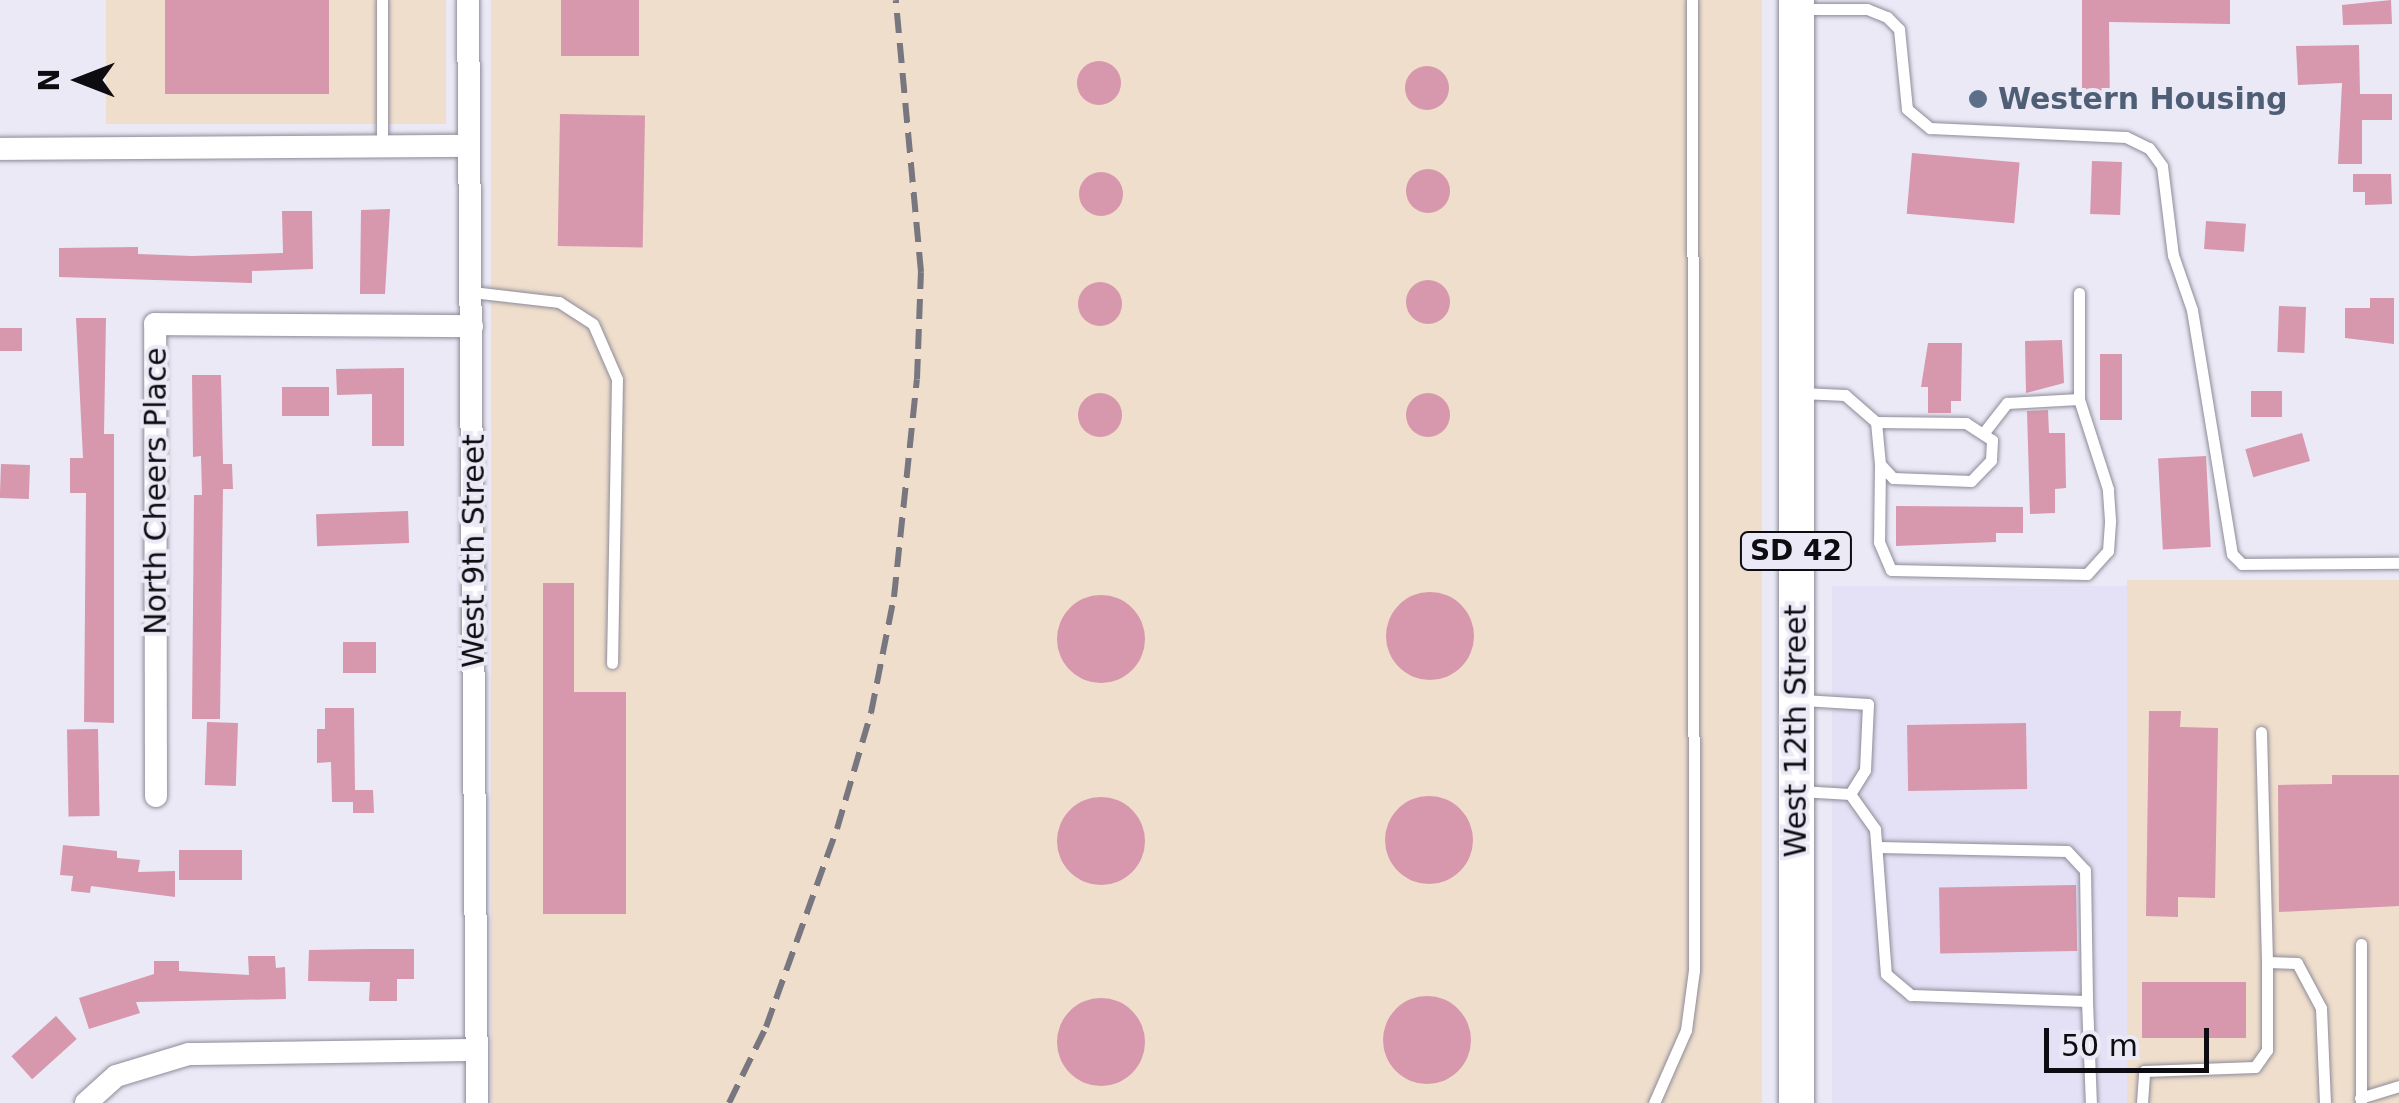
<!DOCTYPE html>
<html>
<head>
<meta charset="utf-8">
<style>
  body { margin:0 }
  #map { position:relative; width:2399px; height:1103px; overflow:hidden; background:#ebe9f6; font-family:"DejaVu Sans",sans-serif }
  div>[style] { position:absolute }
  .built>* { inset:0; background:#e4e0f5; transform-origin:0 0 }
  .industrial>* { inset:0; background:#efdecc; transform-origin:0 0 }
  .building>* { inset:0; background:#d797ac; transform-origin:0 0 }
  .round { border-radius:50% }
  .roads { filter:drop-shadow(0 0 2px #8e8b98) drop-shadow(0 0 2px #8e8b98) }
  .service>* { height:11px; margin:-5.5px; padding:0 5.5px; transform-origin:5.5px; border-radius:5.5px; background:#fff }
  .minor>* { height:22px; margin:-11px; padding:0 11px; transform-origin:11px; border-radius:11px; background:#fff }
  .primary>* { height:35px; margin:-17.5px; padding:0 17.5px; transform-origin:17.5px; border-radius:17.5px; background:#fff }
  .rail>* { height:6px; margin-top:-3px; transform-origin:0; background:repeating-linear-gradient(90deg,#78767f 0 20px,transparent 0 30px) }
  .dots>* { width:28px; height:28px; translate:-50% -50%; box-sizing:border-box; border:5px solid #ebe9f6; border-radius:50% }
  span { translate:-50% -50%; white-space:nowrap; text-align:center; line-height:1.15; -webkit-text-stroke:8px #ebe9f6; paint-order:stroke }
  .shield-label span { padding:2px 8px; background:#ebe9f6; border:2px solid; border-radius:8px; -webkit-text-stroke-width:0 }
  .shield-label { font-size:28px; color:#0d0c11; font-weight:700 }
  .service-label { font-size:30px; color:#4e5e75; font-weight:700 }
  .left { translate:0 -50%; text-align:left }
  .street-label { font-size:30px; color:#0d0c11 }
  .north { position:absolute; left:30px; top:30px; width:100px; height:100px; -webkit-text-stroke:8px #ebe9f6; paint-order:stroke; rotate:270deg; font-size:28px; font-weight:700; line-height:40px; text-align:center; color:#0d0c11 }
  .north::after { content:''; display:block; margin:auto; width:35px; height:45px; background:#0d0c11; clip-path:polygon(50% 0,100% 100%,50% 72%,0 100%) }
  .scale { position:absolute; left:2044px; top:1028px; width:165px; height:45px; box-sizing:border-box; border:5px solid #0d0c11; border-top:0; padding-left:12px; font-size:30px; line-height:35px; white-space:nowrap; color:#0d0c11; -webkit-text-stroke:8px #ebe9f6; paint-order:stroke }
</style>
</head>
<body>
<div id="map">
  <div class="built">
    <div style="left:2127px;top:586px;width:517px;height:295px;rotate:90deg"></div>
  </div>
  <div class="industrial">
    <div style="left:106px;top:0;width:340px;height:124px"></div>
    <div style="left:491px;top:0;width:1271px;height:1103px"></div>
    <div style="left:2399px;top:580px;width:523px;height:272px;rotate:90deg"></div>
  </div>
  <div class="building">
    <div style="left:165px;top:0;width:164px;height:94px"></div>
    <div style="left:561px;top:0;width:78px;height:56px"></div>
    <div style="clip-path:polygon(2082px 0,2230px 0,2230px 24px,2109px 22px,2110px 108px,2082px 108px)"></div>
    <div style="clip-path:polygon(2391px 0,2392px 24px,2343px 25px,2342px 5px)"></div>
    <div style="clip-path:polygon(2359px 45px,2360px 94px,2392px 94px,2392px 120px,2362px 120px,2362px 164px,2338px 164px,2342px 83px,2298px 85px,2296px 46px)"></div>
    <div class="round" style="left:1077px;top:61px;width:44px;height:44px"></div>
    <div class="round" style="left:1405px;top:66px;width:44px;height:44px"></div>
    <div style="left:560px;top:114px;width:85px;height:132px;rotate:1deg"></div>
    <div style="left:1912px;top:153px;width:108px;height:61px;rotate:5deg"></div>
    <div style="left:2092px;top:161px;width:30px;height:53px;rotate:2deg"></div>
    <div class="round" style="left:1406px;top:169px;width:44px;height:44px"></div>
    <div class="round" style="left:1079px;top:172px;width:44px;height:44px"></div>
    <div style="clip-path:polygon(2353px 174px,2391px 174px,2392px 204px,2365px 205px,2365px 192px,2353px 192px)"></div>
    <div style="clip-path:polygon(390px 209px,385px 294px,360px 294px,361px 210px)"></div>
    <div style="clip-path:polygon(282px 211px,312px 211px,313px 269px,252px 271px,252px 283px,59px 277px,59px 248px,138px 247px,138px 254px,192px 256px,283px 253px)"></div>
    <div style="left:2206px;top:221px;width:40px;height:28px;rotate:4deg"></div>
    <div class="round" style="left:1406px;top:280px;width:44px;height:44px"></div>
    <div class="round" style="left:1078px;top:282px;width:44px;height:44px"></div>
    <div style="clip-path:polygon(2370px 298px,2394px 298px,2394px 344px,2345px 338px,2345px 308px,2370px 308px)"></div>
    <div style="left:2279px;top:306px;width:27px;height:46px;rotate:2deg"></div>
    <div style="clip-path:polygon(76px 318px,106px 318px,104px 434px,114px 434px,114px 723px,84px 722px,86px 493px,70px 493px,70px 458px,83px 458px)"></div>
    <div style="left:0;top:328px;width:22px;height:23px"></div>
    <div style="clip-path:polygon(2062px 340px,2064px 383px,2026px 393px,2025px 341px)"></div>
    <div style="clip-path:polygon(1928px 343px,1962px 343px,1961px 401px,1951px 401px,1951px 413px,1928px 413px,1928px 387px,1921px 387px)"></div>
    <div style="left:2122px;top:354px;width:66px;height:22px;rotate:90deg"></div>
    <div style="clip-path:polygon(404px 368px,404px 446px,372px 446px,372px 394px,337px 395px,336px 369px)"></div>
    <div style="clip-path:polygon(192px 375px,221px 375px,223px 464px,232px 464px,233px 489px,223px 489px,220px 719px,192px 719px,194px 495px,202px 495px,201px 456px,193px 457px)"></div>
    <div style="left:329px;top:387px;width:29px;height:47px;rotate:90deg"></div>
    <div style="left:2251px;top:391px;width:31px;height:26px"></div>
    <div class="round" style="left:1078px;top:393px;width:44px;height:44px"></div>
    <div class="round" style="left:1406px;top:393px;width:44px;height:44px"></div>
    <div style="clip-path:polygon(2048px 410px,2049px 433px,2065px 433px,2066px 488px,2055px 489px,2055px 513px,2030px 514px,2027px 411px)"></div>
    <div style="left:2302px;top:433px;width:29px;height:59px;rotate:74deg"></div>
    <div style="left:2206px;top:456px;width:91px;height:48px;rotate:87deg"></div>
    <div style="left:1px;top:464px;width:29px;height:34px;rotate:2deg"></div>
    <div style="clip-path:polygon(1896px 506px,2023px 507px,2023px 533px,1996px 533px,1996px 542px,1896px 546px)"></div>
    <div style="left:408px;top:511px;width:32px;height:92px;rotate:88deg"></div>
    <div style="clip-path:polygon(543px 583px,574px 583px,574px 692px,626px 692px,626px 914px,543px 914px)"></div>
    <div class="round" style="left:1386px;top:592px;width:88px;height:88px"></div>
    <div class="round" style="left:1057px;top:595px;width:88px;height:88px"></div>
    <div style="left:376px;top:642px;width:31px;height:33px;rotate:90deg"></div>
    <div style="clip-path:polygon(325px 708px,354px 708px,355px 790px,373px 790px,374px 813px,353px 813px,353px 802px,332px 802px,331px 762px,317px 763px,317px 729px,325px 729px)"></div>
    <div style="clip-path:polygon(2149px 711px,2181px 711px,2180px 727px,2218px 728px,2215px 898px,2178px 897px,2178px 917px,2146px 916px)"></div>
    <div style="left:207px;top:722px;width:31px;height:63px;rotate:2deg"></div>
    <div style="left:2026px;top:723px;width:66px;height:119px;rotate:89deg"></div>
    <div style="left:98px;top:729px;width:87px;height:31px;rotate:89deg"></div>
    <div style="clip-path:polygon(2332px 775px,2399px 775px,2399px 906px,2279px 912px,2278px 785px,2332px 784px)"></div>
    <div class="round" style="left:1385px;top:796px;width:88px;height:88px"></div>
    <div class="round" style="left:1057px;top:797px;width:88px;height:88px"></div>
    <div style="clip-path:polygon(63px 845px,117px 851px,117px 858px,140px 860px,138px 872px,175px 871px,175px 897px,91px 886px,90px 893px,71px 891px,73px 876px,60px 875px)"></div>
    <div style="left:179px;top:850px;width:63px;height:30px"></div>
    <div style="left:2076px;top:885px;width:66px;height:137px;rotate:89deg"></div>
    <div style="clip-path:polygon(370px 949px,414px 949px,414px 979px,397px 979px,397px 1001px,369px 1001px,370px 982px,308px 981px,309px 950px)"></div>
    <div style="clip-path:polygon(248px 956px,275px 956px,276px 968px,285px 967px,286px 999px,136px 1002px,140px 1013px,89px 1029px,79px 998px,154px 974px,154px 961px,179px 961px,179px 971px,249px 975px)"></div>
    <div style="left:2246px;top:982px;width:56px;height:104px;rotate:90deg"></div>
    <div class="round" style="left:1383px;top:996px;width:88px;height:88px"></div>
    <div class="round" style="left:1057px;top:998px;width:88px;height:88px"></div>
    <div style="left:56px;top:1016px;width:31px;height:60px;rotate:48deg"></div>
  </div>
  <div class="roads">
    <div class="service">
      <div style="left:1802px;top:9px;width:65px"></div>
      <div style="left:1867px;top:9px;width:22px;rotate:22deg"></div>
      <div style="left:1887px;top:17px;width:17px;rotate:45deg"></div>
      <div style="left:1899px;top:29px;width:80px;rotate:84.3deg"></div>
      <div style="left:1907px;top:109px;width:30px;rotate:40deg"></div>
      <div style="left:1930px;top:128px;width:196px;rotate:2.6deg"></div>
      <div style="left:2126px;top:137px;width:25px;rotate:26deg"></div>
      <div style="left:2149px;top:148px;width:22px;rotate:54deg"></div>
      <div style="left:2162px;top:166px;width:90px;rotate:83deg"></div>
      <div style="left:2173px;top:255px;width:58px;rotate:70.9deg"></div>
      <div style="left:2192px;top:310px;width:247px;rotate:80.7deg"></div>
      <div style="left:2232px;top:554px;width:14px;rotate:45deg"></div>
      <div style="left:2242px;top:564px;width:157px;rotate:-0.4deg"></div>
      <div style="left:382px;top:147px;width:147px;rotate:-90deg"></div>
      <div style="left:472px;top:292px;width:88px;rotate:6.6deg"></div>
      <div style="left:559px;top:302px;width:40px;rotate:32.9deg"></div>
      <div style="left:593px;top:324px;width:60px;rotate:66.4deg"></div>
      <div style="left:617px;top:379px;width:284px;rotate:91deg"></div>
      <div style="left:1801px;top:393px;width:44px;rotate:2.6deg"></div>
      <div style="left:1845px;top:395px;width:41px;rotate:41.1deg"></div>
      <div style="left:1876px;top:422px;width:42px;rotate:84.6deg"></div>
      <div style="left:1880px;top:464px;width:19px;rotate:47deg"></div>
      <div style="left:1893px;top:478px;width:78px;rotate:2.2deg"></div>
      <div style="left:1971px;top:481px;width:29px;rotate:-46deg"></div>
      <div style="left:1991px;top:460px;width:20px;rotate:-87deg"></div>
      <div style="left:1992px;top:440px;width:31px;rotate:-147deg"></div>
      <div style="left:1966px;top:423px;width:90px;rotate:-179.4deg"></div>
      <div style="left:1985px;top:431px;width:36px;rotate:-52deg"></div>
      <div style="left:2007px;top:403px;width:72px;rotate:-3.2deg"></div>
      <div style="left:2079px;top:399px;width:106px;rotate:-90deg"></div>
      <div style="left:1880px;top:464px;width:78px;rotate:90.7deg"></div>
      <div style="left:1879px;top:542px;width:30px;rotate:67deg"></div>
      <div style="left:1891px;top:570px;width:196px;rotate:1.2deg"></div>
      <div style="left:2087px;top:574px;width:31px;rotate:-48deg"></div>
      <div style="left:2108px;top:551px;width:31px;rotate:-86deg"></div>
      <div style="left:2110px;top:520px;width:31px;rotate:-94deg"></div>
      <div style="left:2108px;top:489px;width:95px;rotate:-107.9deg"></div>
      <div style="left:1803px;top:700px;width:65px;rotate:3.5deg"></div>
      <div style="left:1868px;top:704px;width:66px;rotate:92.6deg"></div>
      <div style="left:1865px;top:770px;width:28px;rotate:122deg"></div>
      <div style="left:2261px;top:732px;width:230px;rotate:88.5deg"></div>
      <div style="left:2267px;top:962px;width:30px;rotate:2deg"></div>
      <div style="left:2297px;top:963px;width:51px;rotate:61.9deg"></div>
      <div style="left:2321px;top:1008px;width:95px;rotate:87.6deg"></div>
      <div style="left:1800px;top:791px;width:50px;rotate:3.4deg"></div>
      <div style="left:1850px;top:794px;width:43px;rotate:54.5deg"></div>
      <div style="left:1875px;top:829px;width:145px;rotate:85.7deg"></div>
      <div style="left:1886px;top:974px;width:33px;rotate:40deg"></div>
      <div style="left:1911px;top:995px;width:176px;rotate:2deg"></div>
      <div style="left:2087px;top:1001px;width:102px;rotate:87.8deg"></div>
      <div style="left:1878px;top:847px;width:189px;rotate:1.2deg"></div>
      <div style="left:2067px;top:851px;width:26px;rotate:47deg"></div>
      <div style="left:2085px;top:870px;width:131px;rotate:89.1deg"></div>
      <div style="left:2360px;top:1098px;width:41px;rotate:-17.1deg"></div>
      <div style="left:1654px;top:1103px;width:80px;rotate:-66.3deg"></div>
      <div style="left:1686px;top:1030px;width:61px;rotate:-82.4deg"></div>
      <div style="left:1694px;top:970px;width:970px;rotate:-90.12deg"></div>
      <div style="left:2142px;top:1103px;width:32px;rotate:-86deg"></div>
      <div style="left:2144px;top:1071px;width:111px;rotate:-2.1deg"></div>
      <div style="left:2255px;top:1067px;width:21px;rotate:-55deg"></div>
      <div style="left:2267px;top:1050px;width:88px;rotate:-90deg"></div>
      <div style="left:2361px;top:1103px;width:159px;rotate:-90deg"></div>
    </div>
    <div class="minor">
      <div style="left:468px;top:0;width:1103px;rotate:89.53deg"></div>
      <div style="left:0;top:149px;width:469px;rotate:-0.4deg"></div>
      <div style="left:156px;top:796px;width:472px;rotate:-90.1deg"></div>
      <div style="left:155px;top:324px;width:317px;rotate:0.4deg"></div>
      <div style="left:86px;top:1103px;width:40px;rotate:-42deg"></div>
      <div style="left:116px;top:1076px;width:76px;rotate:-16.8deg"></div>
      <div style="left:189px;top:1054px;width:288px;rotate:-0.8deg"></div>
    </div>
    <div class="primary">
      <div style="left:1796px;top:1103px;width:1103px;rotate:-90deg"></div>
    </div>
  </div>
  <div class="rail">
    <div style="left:729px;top:1103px;width:85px;rotate:-64deg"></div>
    <div style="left:766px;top:1027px;width:210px;rotate:-70.3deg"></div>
    <div style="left:837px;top:829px;width:121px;rotate:-73.7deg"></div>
    <div style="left:871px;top:713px;width:118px;rotate:-78.8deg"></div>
    <div style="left:894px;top:597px;width:219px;rotate:-84deg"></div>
    <div style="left:917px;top:379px;width:107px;rotate:-87.9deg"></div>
    <div style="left:921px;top:272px;width:273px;rotate:-95.3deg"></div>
  </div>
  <div class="dots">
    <div style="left:1978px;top:99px;background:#5c6f8a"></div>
  </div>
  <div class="shield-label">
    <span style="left:1796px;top:551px">SD 42</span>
  </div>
  <div class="service-label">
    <span class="left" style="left:1998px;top:99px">Western Housing</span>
  </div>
  <div class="street-label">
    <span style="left:156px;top:491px;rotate:-90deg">North Cheers Place</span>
    <span style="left:474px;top:551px;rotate:-90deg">West 9th Street</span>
    <span style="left:1796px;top:731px;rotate:-90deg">West 12th Street</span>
  </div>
  <div class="north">N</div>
  <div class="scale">50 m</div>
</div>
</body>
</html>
